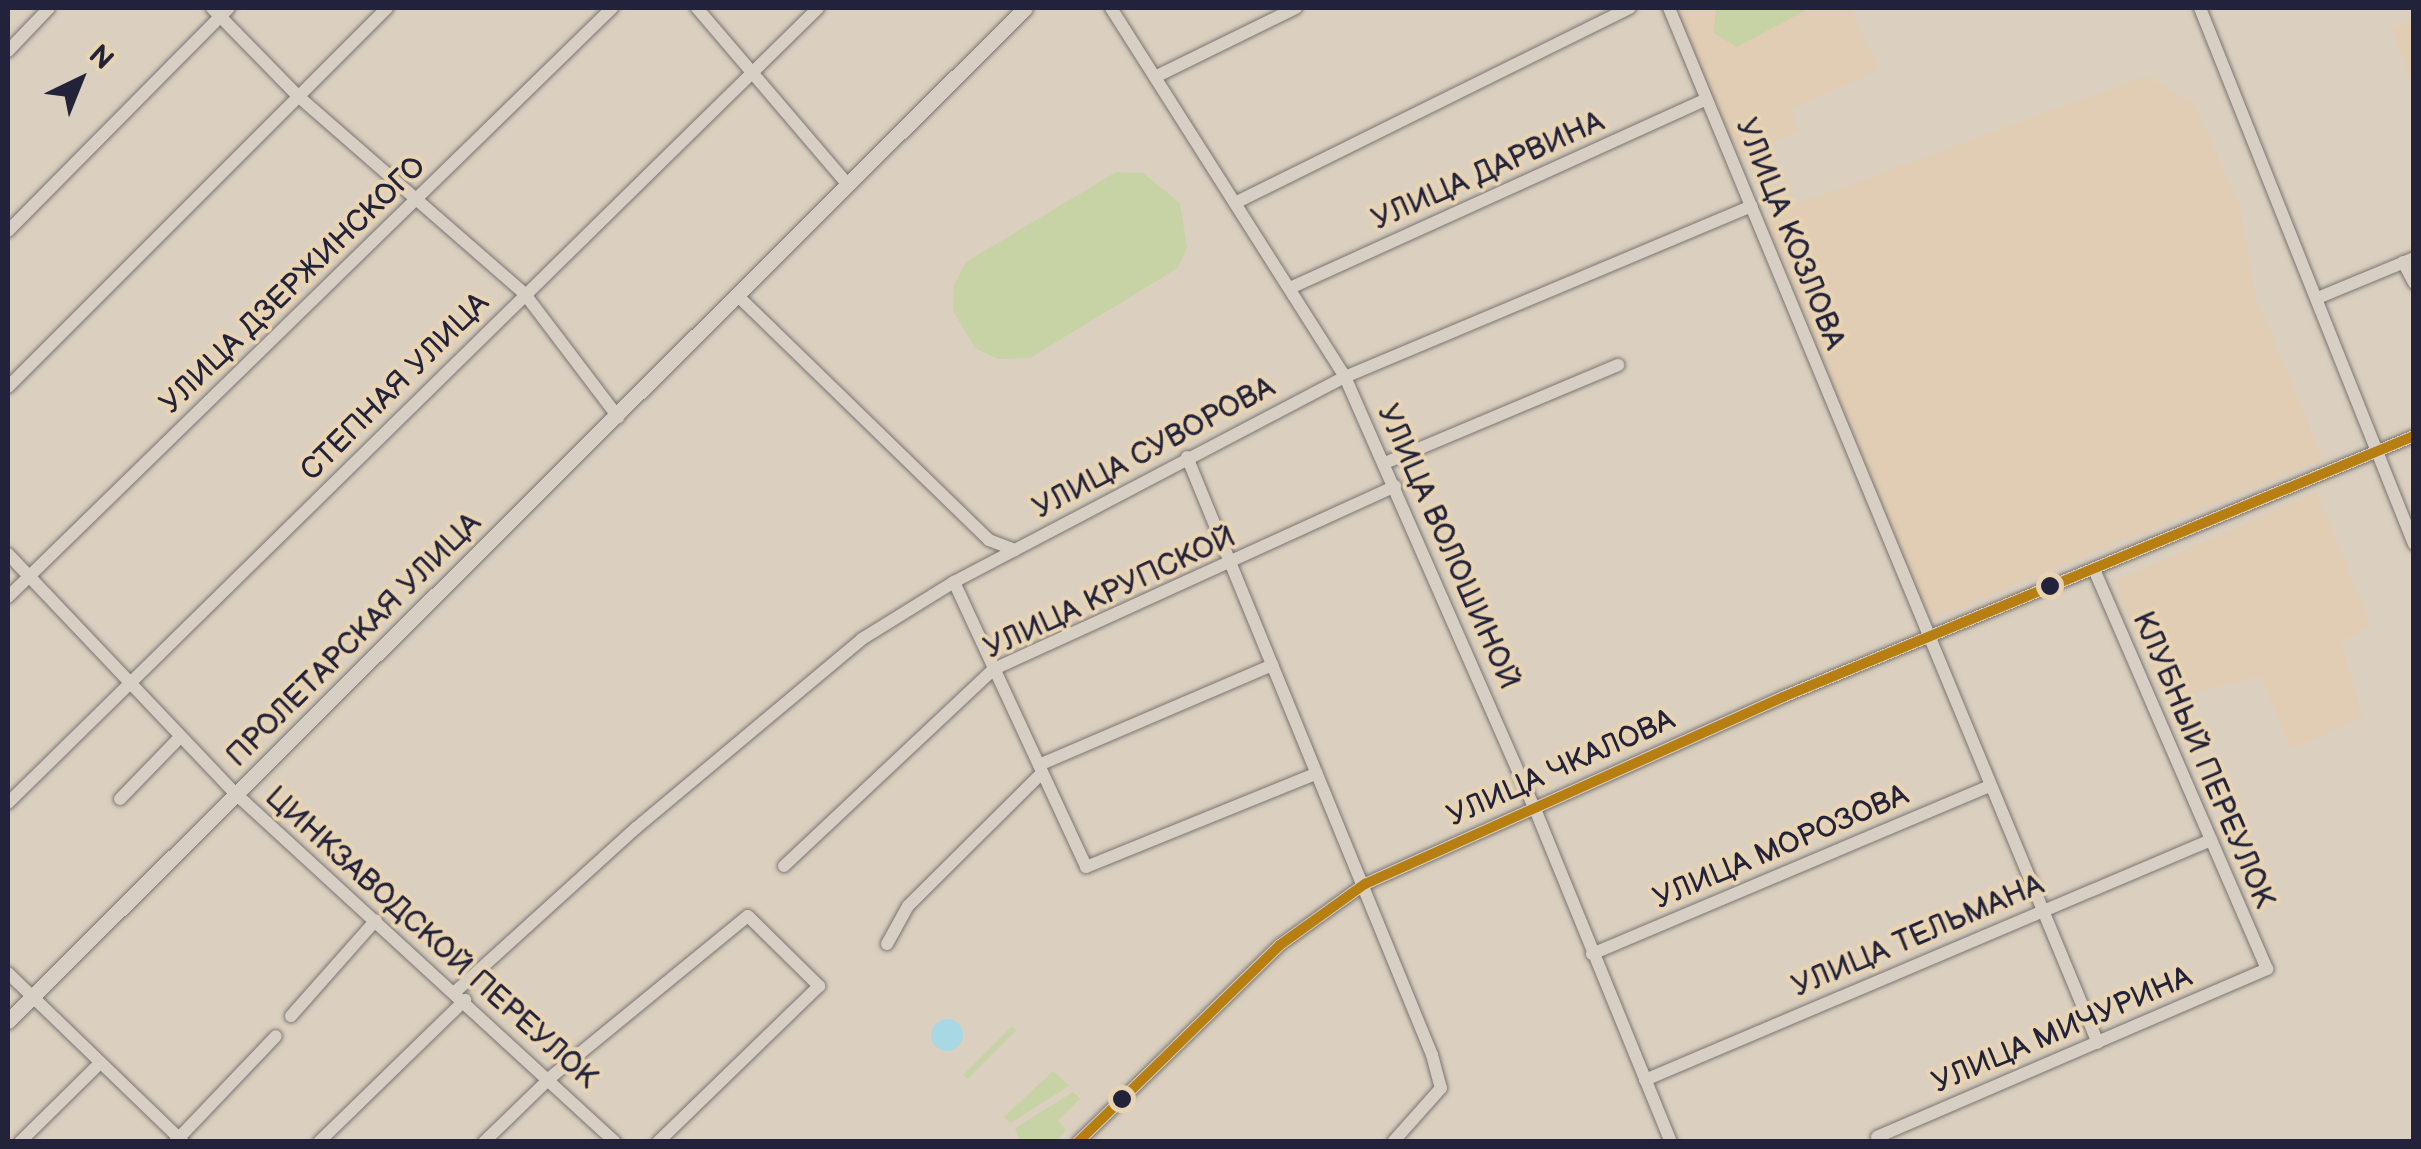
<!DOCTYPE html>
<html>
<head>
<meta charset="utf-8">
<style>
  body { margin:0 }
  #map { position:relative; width:2421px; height:1149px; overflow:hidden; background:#dbd0bf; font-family:"Balsamiq Sans",sans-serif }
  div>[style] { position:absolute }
  .built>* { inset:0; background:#e0cdb4 }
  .green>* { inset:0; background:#c7d3a4; transform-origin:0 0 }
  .water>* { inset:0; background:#a7d8e3 }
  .round { border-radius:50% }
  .roads { filter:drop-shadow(0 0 2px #7a7572) drop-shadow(0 0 2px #7a7572) }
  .minor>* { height:12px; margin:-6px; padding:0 6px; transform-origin:6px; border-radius:6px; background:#d7cfc3 }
  .major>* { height:15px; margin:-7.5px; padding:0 7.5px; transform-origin:7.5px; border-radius:7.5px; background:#d7cfc3 }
  .bus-1>* { height:10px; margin:-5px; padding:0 5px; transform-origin:5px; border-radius:5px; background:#b77e12 }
  .dots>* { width:28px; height:28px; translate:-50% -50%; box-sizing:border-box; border:5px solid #e8d4b2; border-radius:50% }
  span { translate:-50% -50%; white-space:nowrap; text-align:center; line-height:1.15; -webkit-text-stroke:8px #e8d4b2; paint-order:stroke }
  .street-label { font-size:30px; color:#22223b }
  .frame { position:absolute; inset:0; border:10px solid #22223b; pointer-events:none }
  .north { position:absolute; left:30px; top:30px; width:100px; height:100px; -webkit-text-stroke:8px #e8d4b2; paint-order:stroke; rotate:43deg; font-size:28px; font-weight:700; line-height:40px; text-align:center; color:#22223b }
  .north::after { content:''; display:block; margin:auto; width:35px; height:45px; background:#22223b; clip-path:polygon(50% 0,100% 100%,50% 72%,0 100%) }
</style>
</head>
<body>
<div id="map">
  <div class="built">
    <div style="clip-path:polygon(1674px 8px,1851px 8px,1879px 70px,1791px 109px,1799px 131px,1740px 157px)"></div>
    <div style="clip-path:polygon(2413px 20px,2413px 86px,2391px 29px)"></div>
    <div style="clip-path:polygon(2145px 76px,2194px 102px,2240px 206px,2255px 294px,2323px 459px,1929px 620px,1764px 216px)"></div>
    <div style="clip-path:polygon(2317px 492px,2371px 626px,2341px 642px,2363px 717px,2292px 749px,2260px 676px,2164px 701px,2114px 581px)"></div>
  </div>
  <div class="green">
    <div style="clip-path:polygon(1716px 8px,1810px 8px,1737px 47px,1714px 33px)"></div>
    <div style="clip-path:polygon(1116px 172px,1143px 173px,1180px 203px,1187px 247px,1178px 268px,1030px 358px,998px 359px,975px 348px,953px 311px,954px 285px,966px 262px)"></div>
    <div style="left:1012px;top:1026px;width:6px;height:69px;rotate:45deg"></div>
    <div style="clip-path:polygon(1053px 1071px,1069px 1086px,1011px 1123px,1004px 1117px)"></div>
    <div style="clip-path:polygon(1073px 1092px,1080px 1099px,1058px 1121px,1066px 1130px,1057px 1141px,1020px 1141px,1015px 1128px)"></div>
  </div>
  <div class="water">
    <div class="round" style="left:931px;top:1019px;width:32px;height:32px"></div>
  </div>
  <div class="roads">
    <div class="minor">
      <div style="left:212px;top:8px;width:124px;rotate:45.7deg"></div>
      <div style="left:299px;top:97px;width:298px;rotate:41.1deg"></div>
      <div style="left:524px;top:293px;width:156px;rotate:52.8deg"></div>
      <div style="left:697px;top:8px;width:233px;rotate:49.5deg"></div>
      <div style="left:1111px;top:8px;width:437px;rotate:57.6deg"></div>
      <div style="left:1345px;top:377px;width:472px;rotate:66.3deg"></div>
      <div style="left:1535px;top:809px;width:360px;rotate:67.8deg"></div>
      <div style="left:1669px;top:8px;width:1120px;rotate:67.49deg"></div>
      <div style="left:2200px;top:8px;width:577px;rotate:68.24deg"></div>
      <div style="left:8px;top:51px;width:59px;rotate:-46.4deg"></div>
      <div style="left:1155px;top:77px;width:157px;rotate:-26.1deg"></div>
      <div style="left:1237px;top:202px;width:438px;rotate:-26.3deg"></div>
      <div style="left:8px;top:231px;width:314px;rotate:-45.3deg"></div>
      <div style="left:2403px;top:262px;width:24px;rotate:62deg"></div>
      <div style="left:1290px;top:288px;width:457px;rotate:-24.4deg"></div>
      <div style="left:739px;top:297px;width:349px;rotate:44.2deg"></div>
      <div style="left:989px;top:540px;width:28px;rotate:21deg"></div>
      <div style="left:2320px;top:297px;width:102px;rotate:-22.5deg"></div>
      <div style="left:8px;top:387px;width:536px;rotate:-45deg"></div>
      <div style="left:1187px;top:457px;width:646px;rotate:67.72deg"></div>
      <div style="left:1432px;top:1055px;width:34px;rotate:75deg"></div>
      <div style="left:1441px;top:1088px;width:72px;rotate:131.6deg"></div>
      <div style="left:1385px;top:463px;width:253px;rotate:-22.8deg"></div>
      <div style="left:8px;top:554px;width:332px;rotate:46.5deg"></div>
      <div style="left:237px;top:795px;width:513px;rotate:42.55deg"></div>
      <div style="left:954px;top:582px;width:314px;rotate:65.1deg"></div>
      <div style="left:1086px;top:867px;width:249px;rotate:-22.1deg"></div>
      <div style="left:8px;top:597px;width:844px;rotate:-44.28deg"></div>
      <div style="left:1039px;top:765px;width:254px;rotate:-23.2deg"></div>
      <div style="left:120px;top:799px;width:86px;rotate:-45.9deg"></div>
      <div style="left:8px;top:803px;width:1135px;rotate:-44.46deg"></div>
      <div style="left:784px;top:866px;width:288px;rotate:-43.2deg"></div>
      <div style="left:994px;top:669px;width:441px;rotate:-24.5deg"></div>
      <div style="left:887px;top:944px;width:43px;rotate:-61.1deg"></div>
      <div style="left:908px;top:906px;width:189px;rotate:-44.8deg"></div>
      <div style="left:1592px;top:954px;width:431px;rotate:-22.9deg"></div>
      <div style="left:8px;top:973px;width:243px;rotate:44deg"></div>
      <div style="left:455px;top:992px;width:244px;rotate:-42.2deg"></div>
      <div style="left:636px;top:828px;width:295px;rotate:-39.9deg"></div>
      <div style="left:862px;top:639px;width:108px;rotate:-31.8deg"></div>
      <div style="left:954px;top:582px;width:441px;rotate:-27.7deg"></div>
      <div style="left:1345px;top:377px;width:441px;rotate:-22.8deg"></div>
      <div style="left:291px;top:1016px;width:128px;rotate:-48.5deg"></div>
      <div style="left:1645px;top:1080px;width:615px;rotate:-22.98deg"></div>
      <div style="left:1877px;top:1137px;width:425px;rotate:-23.3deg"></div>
      <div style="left:2267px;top:969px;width:435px;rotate:-113.4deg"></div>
      <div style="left:20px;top:1142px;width:111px;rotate:-44.6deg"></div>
      <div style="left:175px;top:1142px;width:146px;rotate:-46.4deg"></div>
      <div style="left:319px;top:1142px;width:204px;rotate:-44.2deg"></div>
      <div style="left:484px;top:1142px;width:93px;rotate:-44.1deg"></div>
      <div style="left:551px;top:1077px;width:254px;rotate:-39.3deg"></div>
      <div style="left:748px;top:916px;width:100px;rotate:44.6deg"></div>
      <div style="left:819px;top:986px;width:224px;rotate:135.9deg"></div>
      <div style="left:1078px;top:1142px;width:282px;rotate:-44.3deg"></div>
      <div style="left:1280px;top:945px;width:105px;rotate:-35.7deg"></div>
      <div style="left:1365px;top:884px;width:458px;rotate:-24.1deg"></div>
      <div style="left:1783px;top:697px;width:683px;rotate:-22.47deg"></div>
    </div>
    <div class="major">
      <div style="left:8px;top:1021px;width:1435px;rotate:-44.89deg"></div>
    </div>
  </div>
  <div class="bus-1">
    <div style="left:1078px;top:1142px;width:282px;rotate:-44.3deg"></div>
    <div style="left:1280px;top:945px;width:105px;rotate:-35.7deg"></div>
    <div style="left:1365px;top:884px;width:458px;rotate:-24.1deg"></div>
    <div style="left:1783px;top:697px;width:683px;rotate:-22.47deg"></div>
  </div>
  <div class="dots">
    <div style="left:2050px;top:586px;background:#22223b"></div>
    <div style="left:1122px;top:1099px;background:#22223b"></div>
  </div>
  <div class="street-label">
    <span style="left:1488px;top:171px;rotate:-24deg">УЛИЦА ДАРВИНА</span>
    <span style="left:1790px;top:234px;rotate:68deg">УЛИЦА КОЗЛОВА</span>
    <span style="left:293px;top:285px;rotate:-44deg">УЛИЦА ДЗЕРЖИНСКОГО</span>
    <span style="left:395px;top:387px;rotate:-45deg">СТЕПНАЯ УЛИЦА</span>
    <span style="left:1154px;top:448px;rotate:-28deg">УЛИЦА СУВОРОВА</span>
    <span style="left:1448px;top:547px;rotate:66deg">УЛИЦА ВОЛОШИНОЙ</span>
    <span style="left:1110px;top:593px;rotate:-25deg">УЛИЦА КРУПСКОЙ</span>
    <span style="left:354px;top:640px;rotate:-45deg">ПРОЛЕТАРСКАЯ УЛИЦА</span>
    <span style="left:2203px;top:760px;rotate:67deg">КЛУБНЫЙ ПЕРЕУЛОК</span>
    <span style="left:1561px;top:768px;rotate:-24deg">УЛИЦА ЧКАЛОВА</span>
    <span style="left:1781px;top:847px;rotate:-23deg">УЛИЦА МОРОЗОВА</span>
    <span style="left:1918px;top:936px;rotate:-23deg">УЛИЦА ТЕЛЬМАНА</span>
    <span style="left:431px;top:938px;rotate:42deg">ЦИНКЗАВОДСКОЙ ПЕРЕУЛОК</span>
    <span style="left:2062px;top:1030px;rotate:-23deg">УЛИЦА МИЧУРИНА</span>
  </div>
  <div class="frame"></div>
  <div class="north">N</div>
</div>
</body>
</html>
